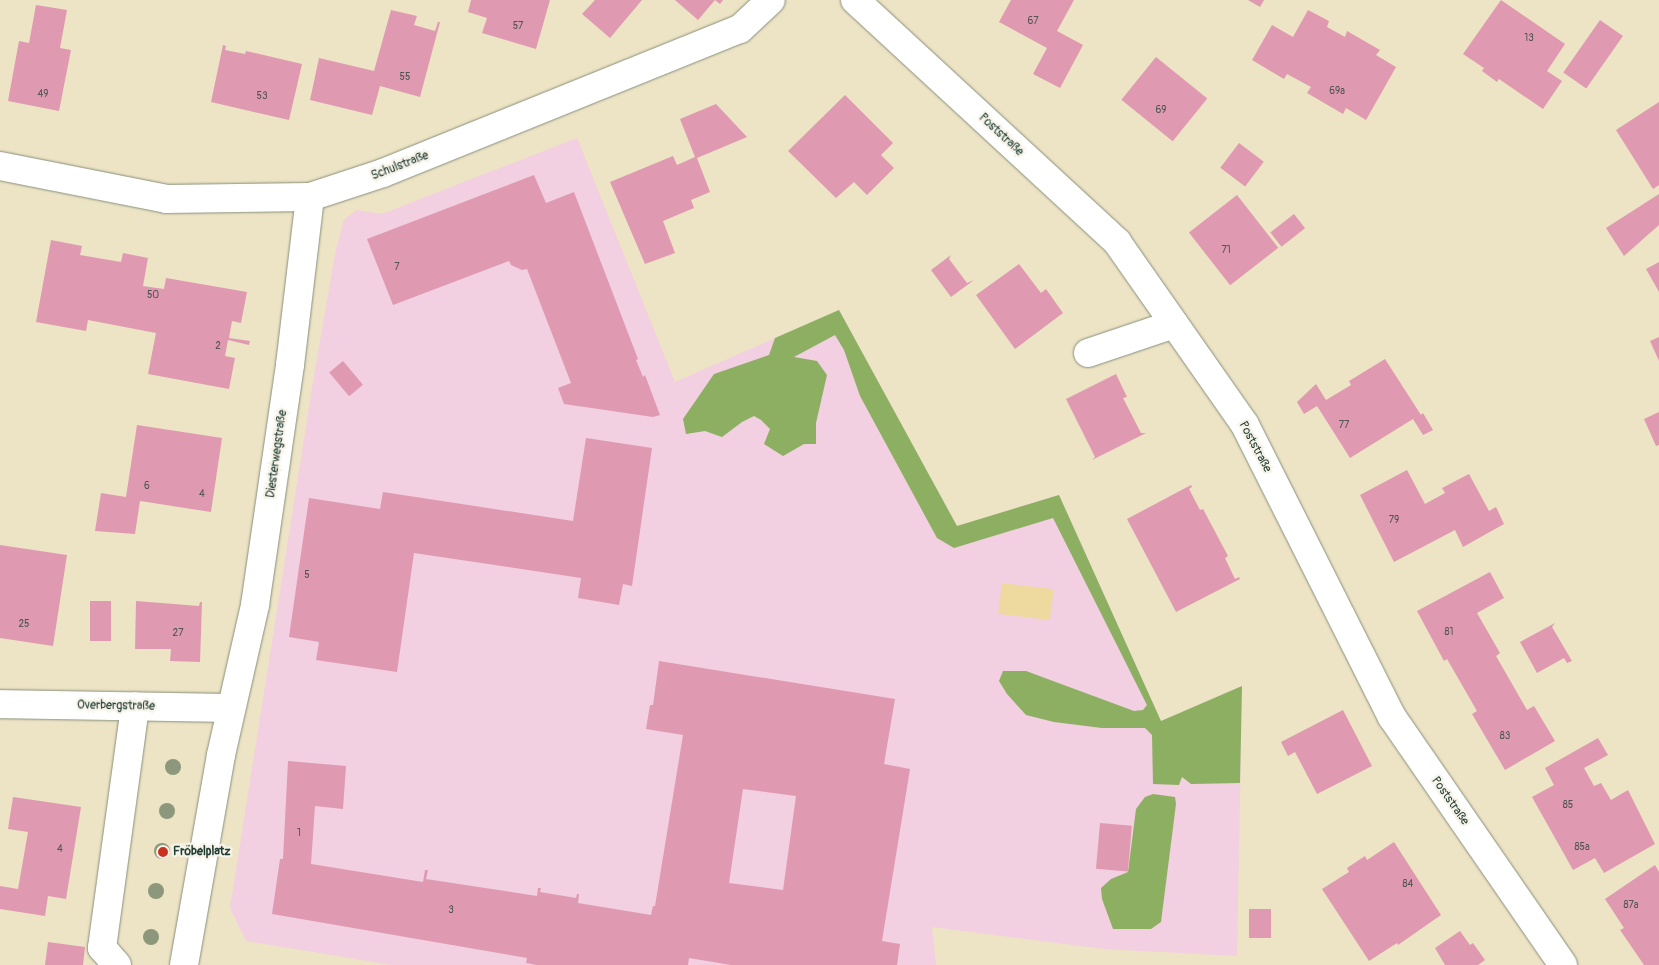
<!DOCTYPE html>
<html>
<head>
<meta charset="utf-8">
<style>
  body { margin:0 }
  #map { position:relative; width:1659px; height:965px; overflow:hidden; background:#ede3c5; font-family:Pangolin,sans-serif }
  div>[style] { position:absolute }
  .built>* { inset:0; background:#f2cfe1 }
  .forest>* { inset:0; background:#8daf62 }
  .sand>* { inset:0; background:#eeda9e; transform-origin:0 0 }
  .building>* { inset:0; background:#df9ab1; transform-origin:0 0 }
  .roads { filter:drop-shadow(0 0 1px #86907c) drop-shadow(0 0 1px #86907c) }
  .minor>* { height:28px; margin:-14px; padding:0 14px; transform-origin:14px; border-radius:14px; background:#fff }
  .trees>* { width:16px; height:16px; margin:-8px; border-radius:50%; background:#8c977c }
  .dots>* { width:14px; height:14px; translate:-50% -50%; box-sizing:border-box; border:2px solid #f7f3e8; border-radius:50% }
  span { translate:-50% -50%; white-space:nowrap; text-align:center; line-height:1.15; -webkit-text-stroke:4.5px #f7f3e8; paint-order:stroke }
  .number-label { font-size:10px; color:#4f5453 }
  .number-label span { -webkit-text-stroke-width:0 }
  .street-label { font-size:12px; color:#1f3d34 }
  .poi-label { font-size:12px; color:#1f3d34; font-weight:700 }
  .left { translate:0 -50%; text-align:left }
</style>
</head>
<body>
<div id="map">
  <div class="built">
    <div style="clip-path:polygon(577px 138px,675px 382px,839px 310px,957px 526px,1059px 495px,1161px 721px,1242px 686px,1237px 956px,1104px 949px,932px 927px,936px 965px,392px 965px,246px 941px,230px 908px,314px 376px,336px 249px,344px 220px,356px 210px,382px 214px)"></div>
  </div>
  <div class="forest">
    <div style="clip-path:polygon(839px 310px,957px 526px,1059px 495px,1161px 721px,1242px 686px,1240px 783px,1191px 784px,1182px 777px,1179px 785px,1153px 784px,1152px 735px,1145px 728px,1102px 728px,1054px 722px,1026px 715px,1007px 694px,999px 681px,1003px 671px,1026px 671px,1134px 711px,1143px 710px,1147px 705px,1053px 518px,954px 548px,937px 538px,860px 396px,844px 350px,835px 335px,794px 357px,817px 361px,827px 375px,816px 423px,816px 444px,804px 444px,783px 456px,764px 444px,770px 429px,761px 420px,754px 416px,742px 422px,722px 437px,705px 431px,686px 434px,683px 419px,714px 374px,769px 355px,775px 338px)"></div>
    <div style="clip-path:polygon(1153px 794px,1175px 797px,1176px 804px,1161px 922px,1151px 929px,1113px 929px,1102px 899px,1101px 888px,1111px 879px,1128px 872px,1136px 809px,1145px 797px)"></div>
  </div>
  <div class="sand">
    <div style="left:1002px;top:583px;width:52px;height:31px;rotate:7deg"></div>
  </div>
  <div class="building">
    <div style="clip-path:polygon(471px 0,550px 0,536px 49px,482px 33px,487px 18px,468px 12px)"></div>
    <div style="clip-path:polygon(595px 0,642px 0,610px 38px,582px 14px)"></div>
    <div style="clip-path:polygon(675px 0,723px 0,720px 4px,715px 0,698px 20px)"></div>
    <div style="clip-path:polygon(1011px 0,1074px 0,1057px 31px,1083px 45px,1060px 88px,1033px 74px,1047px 48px,999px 22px)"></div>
    <div style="clip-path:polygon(1248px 0,1264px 0,1260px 7px)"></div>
    <div style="clip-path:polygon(1501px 0,1565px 44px,1547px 71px,1562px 81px,1543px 109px,1499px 79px,1497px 82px,1482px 71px,1484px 68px,1463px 54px)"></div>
    <div style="clip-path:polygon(36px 5px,67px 10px,60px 48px,71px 50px,59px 111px,8px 101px,19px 41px,29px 43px)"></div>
    <div style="clip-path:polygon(391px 10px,417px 16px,414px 25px,435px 31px,438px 22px,440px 22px,420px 97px,380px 86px,372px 115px,310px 100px,319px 58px,374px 71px)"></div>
    <div style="clip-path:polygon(1308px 10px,1329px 21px,1327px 27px,1345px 37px,1347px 31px,1380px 50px,1376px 55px,1396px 67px,1366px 120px,1346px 108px,1343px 114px,1307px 93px,1311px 87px,1287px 74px,1284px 79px,1252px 60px,1272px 25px,1293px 37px)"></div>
    <div style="left:1600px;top:20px;width:28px;height:64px;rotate:35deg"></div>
    <div style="clip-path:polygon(223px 45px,226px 46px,225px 50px,245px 54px,246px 51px,302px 64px,289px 120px,211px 102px)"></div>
    <div style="left:1156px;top:57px;width:66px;height:55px;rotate:39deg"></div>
    <div style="clip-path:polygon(845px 95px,893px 143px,881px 155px,894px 168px,867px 195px,854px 182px,836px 198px,788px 151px)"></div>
    <div style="clip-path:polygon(1659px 102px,1659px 185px,1653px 189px,1616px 130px)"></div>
    <div style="clip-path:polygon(716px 104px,747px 137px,697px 158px,710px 192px,691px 200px,694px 208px,663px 221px,675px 253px,645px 264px,610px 182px,673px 156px,677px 165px,695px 157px,680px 119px)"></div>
    <div style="left:1239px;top:143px;width:31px;height:31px;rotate:37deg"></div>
    <div style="clip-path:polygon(534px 175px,546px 203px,574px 192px,638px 359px,636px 360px,643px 377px,645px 375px,660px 415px,653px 417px,564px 404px,558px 388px,571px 383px,527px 269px,522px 270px,511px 265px,509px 261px,393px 305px,367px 239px)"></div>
    <div style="clip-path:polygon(1659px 194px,1659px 225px,1624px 256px,1606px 228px)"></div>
    <div style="left:1237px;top:195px;width:67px;height:61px;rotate:52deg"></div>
    <div style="left:1294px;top:214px;width:18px;height:30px;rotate:52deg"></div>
    <div style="clip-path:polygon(51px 240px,82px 246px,80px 255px,121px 262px,123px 253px,148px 258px,143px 286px,164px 289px,166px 278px,247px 292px,241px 323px,232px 321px,229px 338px,250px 341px,249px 345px,228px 340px,225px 356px,235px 358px,229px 389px,148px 374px,156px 333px,88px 320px,86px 331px,36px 322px)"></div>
    <div style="clip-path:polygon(951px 255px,949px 259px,967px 283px,974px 280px,951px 297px,931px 270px)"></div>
    <div style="clip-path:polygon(1659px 262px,1659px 292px,1646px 269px)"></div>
    <div style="clip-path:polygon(1019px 264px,1041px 293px,1046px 289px,1063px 313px,1015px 349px,976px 295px)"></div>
    <div style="clip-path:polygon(1659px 337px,1659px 361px,1650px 341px)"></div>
    <div style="clip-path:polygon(1385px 359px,1421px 415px,1423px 413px,1433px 430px,1423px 435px,1413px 419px,1350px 458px,1317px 406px,1304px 414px,1297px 402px,1316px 384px,1326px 400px,1351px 385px,1349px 381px)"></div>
    <div style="left:343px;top:361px;width:31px;height:18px;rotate:50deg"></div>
    <div style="clip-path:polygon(1116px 374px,1127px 397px,1123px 398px,1141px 433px,1146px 433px,1092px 460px,1095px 457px,1066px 399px)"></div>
    <div style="clip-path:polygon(1659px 412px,1659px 445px,1656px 446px,1644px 419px)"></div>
    <div style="clip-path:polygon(137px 425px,222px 438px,211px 512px,140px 501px,135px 534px,95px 531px,101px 493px,126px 497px)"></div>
    <div style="clip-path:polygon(586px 438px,652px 448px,632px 586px,623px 584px,619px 605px,578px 598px,581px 578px,414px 553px,397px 672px,316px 660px,319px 642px,289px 637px,309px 498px,380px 509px,383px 492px,573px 521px)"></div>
    <div style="clip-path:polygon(1407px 470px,1425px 504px,1445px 493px,1442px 488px,1469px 474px,1489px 511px,1496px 507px,1504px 524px,1463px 547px,1455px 530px,1394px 562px,1360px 495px)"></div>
    <div style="clip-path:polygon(1191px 485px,1192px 487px,1189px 489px,1200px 510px,1203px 509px,1228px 556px,1225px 558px,1235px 579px,1239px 577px,1240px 579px,1176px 612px,1127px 519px)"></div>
    <div style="clip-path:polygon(0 545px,67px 555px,53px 646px,0 638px)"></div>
    <div style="clip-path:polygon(1490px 572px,1504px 598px,1477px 613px,1500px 653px,1496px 656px,1527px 710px,1534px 706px,1555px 741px,1505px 770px,1472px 714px,1477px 711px,1447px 659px,1444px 661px,1417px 611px)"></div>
    <div style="left:90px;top:601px;width:21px;height:40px"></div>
    <div style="clip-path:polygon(136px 601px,199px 606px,200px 602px,202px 602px,200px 662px,170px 661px,171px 649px,135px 649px)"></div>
    <div style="clip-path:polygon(1555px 623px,1552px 627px,1572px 661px,1567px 663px,1564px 658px,1537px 673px,1520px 642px)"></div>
    <div style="clip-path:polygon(evenodd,659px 661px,895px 699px,884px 764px,910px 769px,882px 941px,900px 944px,897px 965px,731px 965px,689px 958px,688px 965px,537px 965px,526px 963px,527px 958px,272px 914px,280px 859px,283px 859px,288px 761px,346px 766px,343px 809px,315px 806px,311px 864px,423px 882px,425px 870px,428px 870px,426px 879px,537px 896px,538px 888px,541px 888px,540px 892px,576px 898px,577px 894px,579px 894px,578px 903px,651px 915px,653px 906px,655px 906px,683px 735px,646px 729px,650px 705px,653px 705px,659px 661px,743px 789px,796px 796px,783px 890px,729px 883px,743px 789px)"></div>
    <div style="clip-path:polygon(1343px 710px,1372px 766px,1317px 794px,1295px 752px,1288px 756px,1281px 742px)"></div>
    <div style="clip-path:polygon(1598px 738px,1608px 755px,1584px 768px,1594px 786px,1601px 783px,1611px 800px,1628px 790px,1655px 844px,1604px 873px,1595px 858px,1573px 870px,1532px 797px,1554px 785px,1545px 768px)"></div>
    <div style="clip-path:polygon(13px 797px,81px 807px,66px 899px,48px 896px,45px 916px,0 909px,0 886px,18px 889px,28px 832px,8px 829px)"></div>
    <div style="left:1100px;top:823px;width:32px;height:46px;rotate:5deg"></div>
    <div style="clip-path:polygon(1394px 842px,1441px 915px,1398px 945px,1397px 943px,1369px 961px,1322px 889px,1349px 872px,1347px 868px,1365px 856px,1367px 860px)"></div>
    <div style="clip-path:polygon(1655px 865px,1659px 872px,1659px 965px,1644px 965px,1620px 930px,1624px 928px,1605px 899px)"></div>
    <div style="left:1249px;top:909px;width:22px;height:29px"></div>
    <div style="clip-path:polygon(1460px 931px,1470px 945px,1473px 943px,1485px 960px,1478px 965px,1445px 965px,1435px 948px)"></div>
    <div style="clip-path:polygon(48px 942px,85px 947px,83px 965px,45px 965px)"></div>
  </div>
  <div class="roads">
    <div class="minor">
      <div style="left:855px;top:0;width:357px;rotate:42.7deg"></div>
      <div style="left:1117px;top:242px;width:223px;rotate:55deg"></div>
      <div style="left:1245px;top:425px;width:327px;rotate:63.3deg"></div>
      <div style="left:1392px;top:717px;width:301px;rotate:55.4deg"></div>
      <div style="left:0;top:166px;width:169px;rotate:11.2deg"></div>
      <div style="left:166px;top:199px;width:144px;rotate:-0.8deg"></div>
      <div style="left:310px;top:197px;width:77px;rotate:-18.2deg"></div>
      <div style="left:383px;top:173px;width:385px;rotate:-22deg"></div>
      <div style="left:740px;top:29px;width:42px;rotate:-43.1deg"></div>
      <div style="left:1088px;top:353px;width:91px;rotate:-18.6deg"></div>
      <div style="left:0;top:704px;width:231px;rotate:1deg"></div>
      <div style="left:117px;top:965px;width:23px;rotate:-131deg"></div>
      <div style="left:102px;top:948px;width:244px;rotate:-82.2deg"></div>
      <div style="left:184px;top:965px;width:213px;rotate:-80deg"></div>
      <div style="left:221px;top:755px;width:154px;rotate:-77.2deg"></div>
      <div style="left:255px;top:605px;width:243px;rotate:-81.7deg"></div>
      <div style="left:290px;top:365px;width:169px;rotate:-83.2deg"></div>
    </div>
  </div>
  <div class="trees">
    <div style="left:173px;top:767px"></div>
    <div style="left:167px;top:811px"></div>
    <div style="left:162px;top:851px"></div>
    <div style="left:156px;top:891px"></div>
    <div style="left:151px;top:937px"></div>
  </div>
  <div class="dots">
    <div style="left:163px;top:852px;background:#c8321e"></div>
  </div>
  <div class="number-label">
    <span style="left:1033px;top:22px">67</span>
    <span style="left:518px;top:27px">57</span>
    <span style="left:1529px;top:39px">13</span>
    <span style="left:405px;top:78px">55</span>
    <span style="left:1337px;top:92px">69a</span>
    <span style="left:43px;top:95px">49</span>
    <span style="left:262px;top:97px">53</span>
    <span style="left:1161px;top:111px">69</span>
    <span style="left:1226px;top:251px">71</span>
    <span style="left:397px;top:268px">7</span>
    <span style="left:153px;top:296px">50</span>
    <span style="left:218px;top:347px">2</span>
    <span style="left:1344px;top:426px">77</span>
    <span style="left:147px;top:487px">6</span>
    <span style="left:202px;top:495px">4</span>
    <span style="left:1394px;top:521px">79</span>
    <span style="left:307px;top:576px">5</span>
    <span style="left:24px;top:625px">25</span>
    <span style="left:1449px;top:633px">81</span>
    <span style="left:178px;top:634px">27</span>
    <span style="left:1505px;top:737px">83</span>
    <span style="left:1568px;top:806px">85</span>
    <span style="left:299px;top:834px">1</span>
    <span style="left:1582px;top:848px">85a</span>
    <span style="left:60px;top:850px">4</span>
    <span style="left:1408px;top:885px">84</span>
    <span style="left:1631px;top:906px">87a</span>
    <span style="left:451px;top:911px">3</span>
  </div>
  <div class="street-label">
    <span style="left:1001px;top:135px;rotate:43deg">Poststraße</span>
    <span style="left:400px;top:166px;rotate:-21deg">Schulstraße</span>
    <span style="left:1255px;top:447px;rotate:62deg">Poststraße</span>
    <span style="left:277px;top:454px;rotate:-82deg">Diesterwegstraße</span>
    <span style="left:116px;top:706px;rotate:1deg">Overbergstraße</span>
    <span style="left:1450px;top:801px;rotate:55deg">Poststraße</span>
  </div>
  <div class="poi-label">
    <span class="left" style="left:173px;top:852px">Fröbelplatz</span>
  </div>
</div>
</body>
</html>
